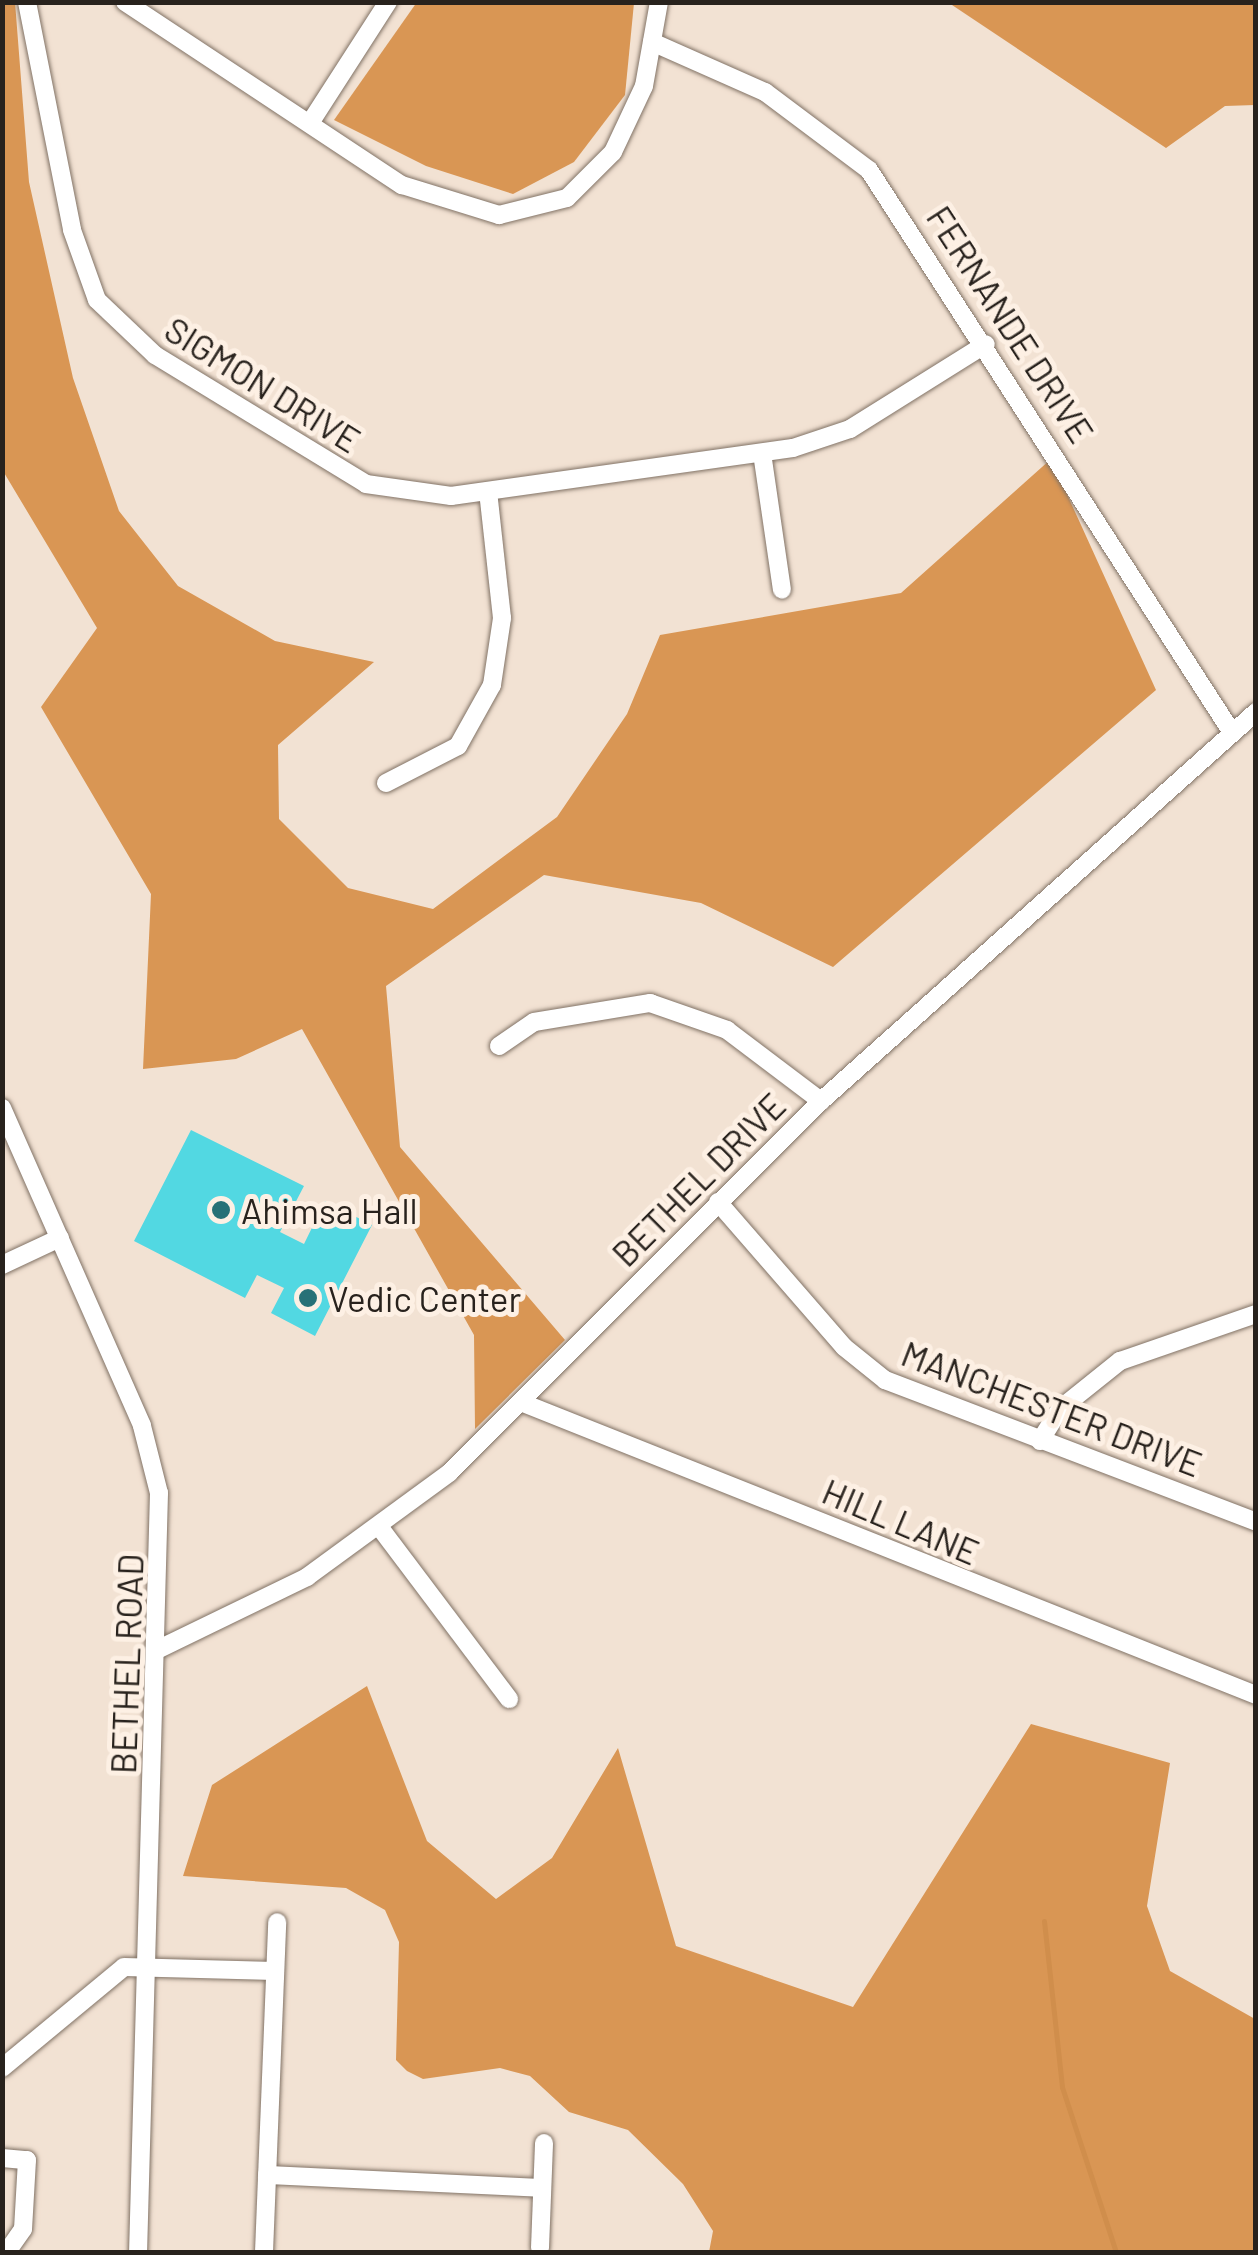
<!DOCTYPE html>
<html>
<head>
<meta charset="utf-8">
<style>
  body { margin:0 }
  #map { position:relative; width:1258px; height:2255px; overflow:hidden; background:#f2e2d3; font-family:Barlow,sans-serif }
  div>[style] { position:absolute }
  .forest>* { inset:0; background:#d99654 }
  .stream>* { height:5px; margin:-2.5px; padding:0 2.5px; transform-origin:2.5px; border-radius:2.5px; background:#d08e4c }
  .building>* { inset:0; background:#52d8e2 }
  .roads { filter:drop-shadow(0 0 2px #817265) drop-shadow(0 0 2px #817265) }
  .minor>* { height:18px; margin:-9px; padding:0 9px; transform-origin:9px; border-radius:9px; background:#fff }
  .dots>* { width:28px; height:28px; translate:-50% -50%; box-sizing:border-box; border:5px solid #fdf0e4; border-radius:50% }
  span { translate:-50% -50%; white-space:nowrap; text-align:center; line-height:1.15; -webkit-text-stroke:10px #fdf0e4; paint-order:stroke }
  .street-label { font-size:35px; color:#28221d }
  .poi-label { font-size:35px; color:#28221d }
  .left { translate:0 -50%; text-align:left }
  .frame { position:absolute; inset:0; border:5px solid #28221d; pointer-events:none }
</style>
</head>
<body>
<div id="map">
  <div class="forest">
    <div style="clip-path:polygon(15px 2px,29px 182px,73px 378px,119px 511px,178px 586px,275px 641px,374px 662px,278px 745px,279px 819px,348px 888px,433px 909px,557px 817px,627px 714px,660px 635px,901px 593px,1051px 459px,1156px 690px,833px 967px,701px 903px,544px 875px,386px 986px,400px 1147px,565px 1340px,475px 1429px,474px 1335px,302px 1029px,236px 1059px,143px 1069px,151px 894px,41px 707px,97px 628px,3px 471px,2px 3px)"></div>
    <div style="clip-path:polygon(417px 2px,634px 3px,625px 95px,574px 162px,513px 194px,426px 166px,334px 120px)"></div>
    <div style="clip-path:polygon(949px 3px,1255px 3px,1255px 105px,1225px 106px,1166px 148px)"></div>
    <div style="clip-path:polygon(367px 1686px,427px 1841px,496px 1899px,552px 1858px,618px 1748px,676px 1946px,853px 2007px,1031px 1724px,1170px 1763px,1147px 1906px,1170px 1971px,1255px 2019px,1255px 2252px,709px 2252px,713px 2231px,683px 2184px,628px 2130px,569px 2112px,530px 2076px,500px 2068px,423px 2079px,407px 2071px,396px 2060px,399px 1942px,385px 1910px,346px 1888px,183px 1876px,212px 1785px)"></div>
  </div>
  <div class="stream">
    <div style="left:1044px;top:1921px;width:167px;rotate:83.8deg"></div>
    <div style="left:1062px;top:2087px;width:174px;rotate:71.9deg"></div>
  </div>
  <div class="building">
    <div style="clip-path:polygon(191px 1130px,304px 1186px,280px 1232px,304px 1244px,325px 1201px,372px 1225px,315px 1336px,271px 1313px,284px 1288px,257px 1275px,245px 1298px,134px 1241px)"></div>
  </div>
  <div class="roads">
    <div class="minor">
      <div style="left:27px;top:2px;width:232px;rotate:78.8deg"></div>
      <div style="left:72px;top:230px;width:74px;rotate:70.3deg"></div>
      <div style="left:97px;top:300px;width:80px;rotate:43.5deg"></div>
      <div style="left:155px;top:355px;width:247px;rotate:31.4deg"></div>
      <div style="left:366px;top:484px;width:86px;rotate:8deg"></div>
      <div style="left:451px;top:496px;width:345px;rotate:-8deg"></div>
      <div style="left:793px;top:448px;width:60px;rotate:-18.4deg"></div>
      <div style="left:850px;top:429px;width:160px;rotate:-32deg"></div>
      <div style="left:125px;top:2px;width:332px;rotate:33.5deg"></div>
      <div style="left:402px;top:185px;width:102px;rotate:17.2deg"></div>
      <div style="left:499px;top:215px;width:70px;rotate:-14deg"></div>
      <div style="left:567px;top:198px;width:65px;rotate:-45deg"></div>
      <div style="left:613px;top:152px;width:73px;rotate:-64.8deg"></div>
      <div style="left:644px;top:86px;width:85px;rotate:-79.9deg"></div>
      <div style="left:652px;top:42px;width:124px;rotate:23.9deg"></div>
      <div style="left:765px;top:92px;width:130px;rotate:36.9deg"></div>
      <div style="left:869px;top:170px;width:668px;rotate:57.17deg"></div>
      <div style="left:310px;top:123px;width:144px;rotate:-57.2deg"></div>
      <div style="left:762px;top:453px;width:138px;rotate:81.7deg"></div>
      <div style="left:386px;top:783px;width:81px;rotate:-27.2deg"></div>
      <div style="left:458px;top:746px;width:70px;rotate:-60.9deg"></div>
      <div style="left:492px;top:685px;width:68px;rotate:-81.5deg"></div>
      <div style="left:502px;top:618px;width:127px;rotate:-96.3deg"></div>
      <div style="left:499px;top:1046px;width:42px;rotate:-34.4deg"></div>
      <div style="left:534px;top:1022px;width:118px;rotate:-9.3deg"></div>
      <div style="left:650px;top:1003px;width:82px;rotate:19.3deg"></div>
      <div style="left:727px;top:1030px;width:118px;rotate:37.1deg"></div>
      <div style="left:2px;top:1108px;width:347px;rotate:66.2deg"></div>
      <div style="left:142px;top:1426px;width:69px;rotate:75.8deg"></div>
      <div style="left:159px;top:1493px;width:759px;rotate:91.58deg"></div>
      <div style="left:718px;top:1202px;width:192px;rotate:49deg"></div>
      <div style="left:844px;top:1347px;width:53px;rotate:38.8deg"></div>
      <div style="left:885px;top:1380px;width:397px;rotate:20.9deg"></div>
      <div style="left:2px;top:1265px;width:64px;rotate:-25deg"></div>
      <div style="left:523px;top:1403px;width:789px;rotate:21.72deg"></div>
      <div style="left:1040px;top:1441px;width:38px;rotate:-58deg"></div>
      <div style="left:1060px;top:1409px;width:77px;rotate:-38.7deg"></div>
      <div style="left:1120px;top:1361px;width:144px;rotate:-19.1deg"></div>
      <div style="left:381px;top:1529px;width:213px;rotate:53deg"></div>
      <div style="left:159px;top:1649px;width:165px;rotate:-25.9deg"></div>
      <div style="left:307px;top:1577px;width:176px;rotate:-36.2deg"></div>
      <div style="left:449px;top:1473px;width:526px;rotate:-45deg"></div>
      <div style="left:821px;top:1101px;width:584px;rotate:-41.8deg"></div>
      <div style="left:2px;top:2068px;width:158px;rotate:-39.6deg"></div>
      <div style="left:124px;top:1967px;width:151px;rotate:1.5deg"></div>
      <div style="left:2px;top:2158px;width:25px;rotate:5deg"></div>
      <div style="left:27px;top:2160px;width:69px;rotate:93.3deg"></div>
      <div style="left:23px;top:2229px;width:28px;rotate:125deg"></div>
      <div style="left:267px;top:2175px;width:275px;rotate:2.7deg"></div>
      <div style="left:540px;top:2248px;width:105px;rotate:-87.8deg"></div>
      <div style="left:264px;top:2252px;width:330px;rotate:-87.7deg"></div>
    </div>
  </div>
  <div class="dots">
    <div style="left:221px;top:1210px;background:#277177"></div>
    <div style="left:308px;top:1298px;background:#277177"></div>
  </div>
  <div class="street-label">
    <span style="left:1011px;top:324px;rotate:57deg">FERNANDE DRIVE</span>
    <span style="left:263px;top:384px;rotate:32deg">SIGMON DRIVE</span>
    <span style="left:698px;top:1179px;rotate:-45deg">BETHEL DRIVE</span>
    <span style="left:1052px;top:1408px;rotate:21deg">MANCHESTER DRIVE</span>
    <span style="left:901px;top:1521px;rotate:23deg">HILL LANE</span>
    <span style="left:126px;top:1664px;rotate:-88deg">BETHEL ROAD</span>
  </div>
  <div class="poi-label">
    <span class="left" style="left:241px;top:1210px">Ahimsa Hall</span>
    <span class="left" style="left:328px;top:1298px">Vedic Center</span>
  </div>
  <div class="frame"></div>
</div>
</body>
</html>
